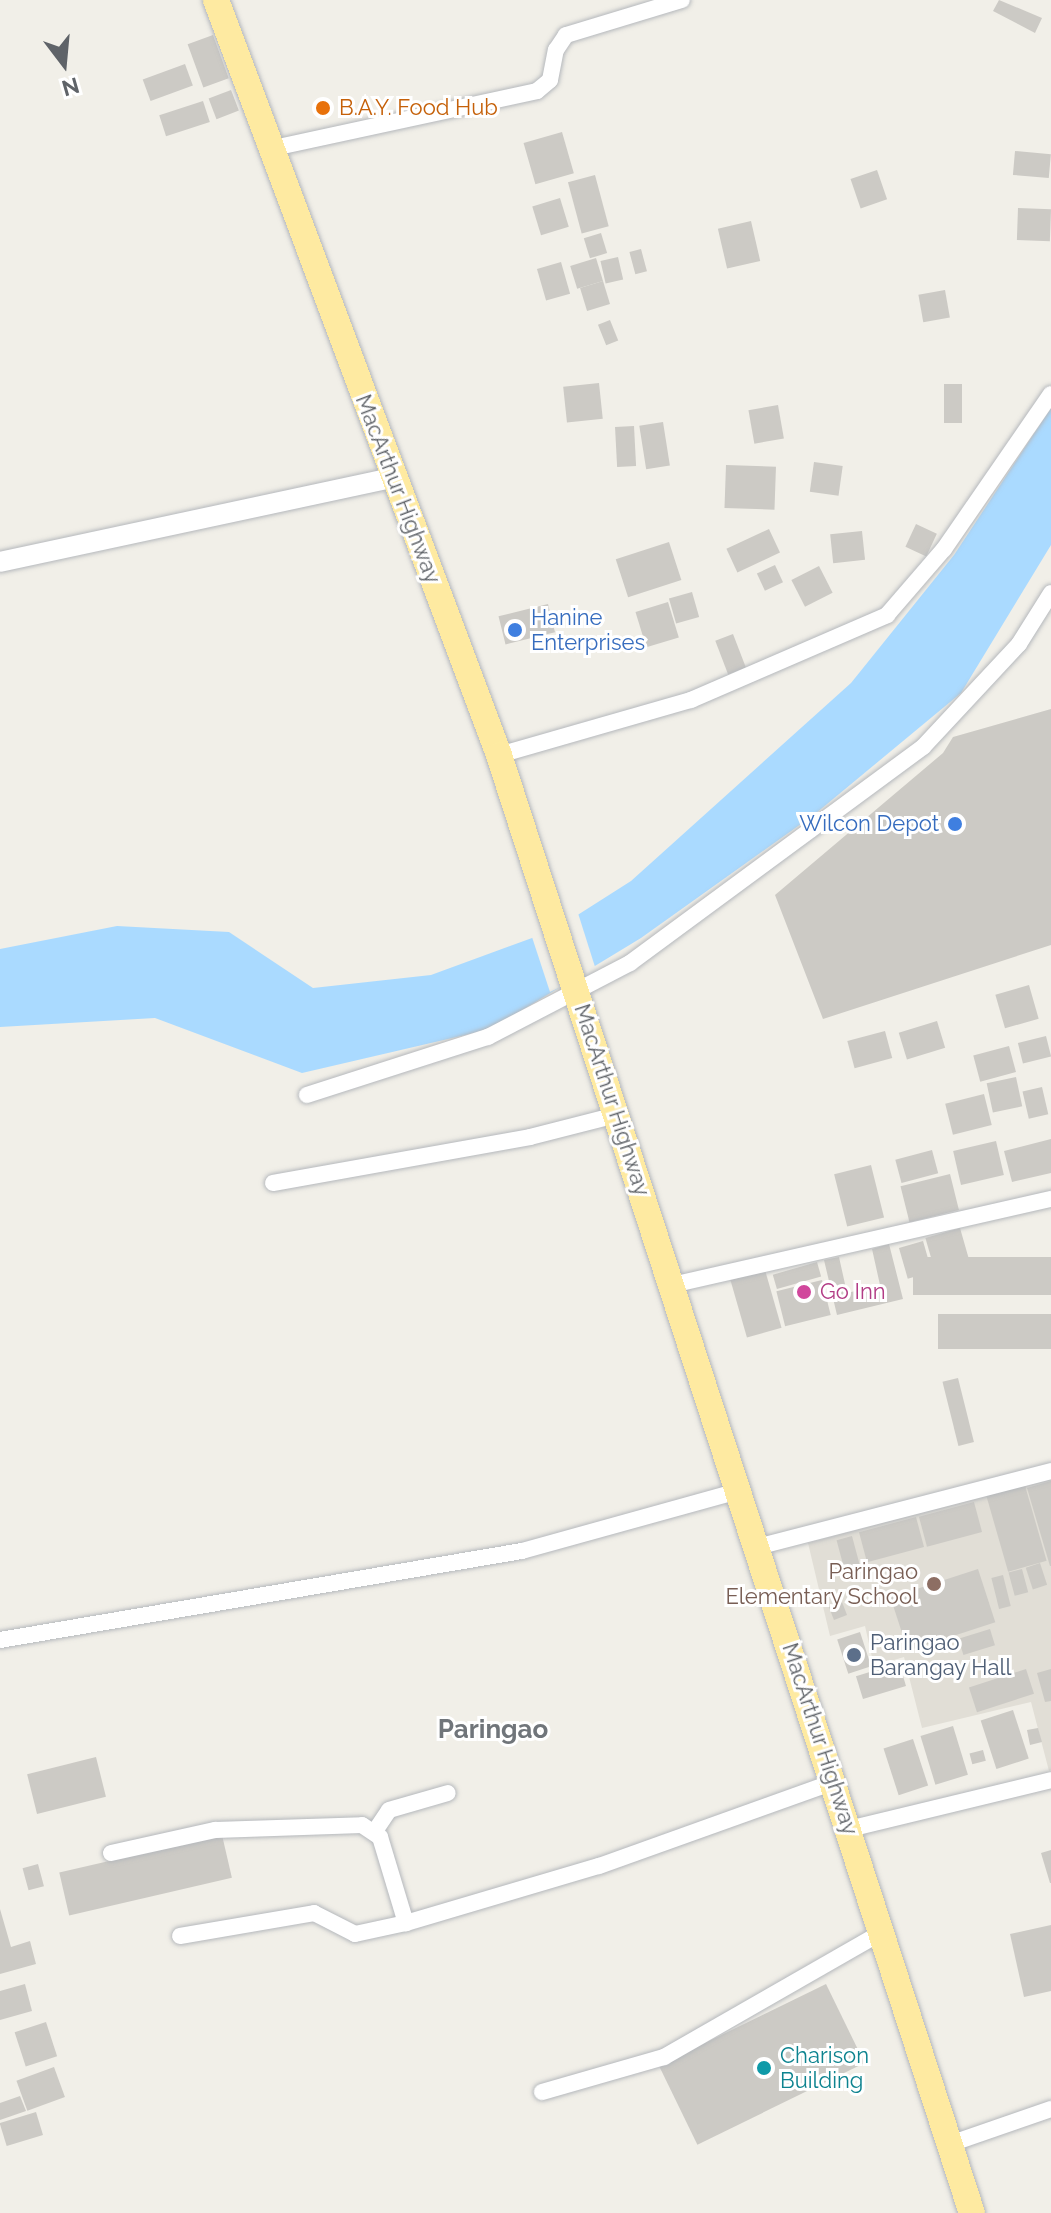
<!DOCTYPE html>
<html>
<head>
<meta charset="utf-8">
<style>
  body { margin:0 }
  #map { position:relative; width:1051px; height:2213px; overflow:hidden; background:#f1efe8; font-family:Raleway,sans-serif }
  div>[style] { position:absolute }
  .education>* { inset:0; background:#e1ded6 }
  .water>* { inset:0; background:#aadaff }
  .pier>* { inset:0; background:#f1efe8 }
  .building>* { inset:0; background:#cccac5; transform-origin:0 0 }
  .roads { filter:drop-shadow(0 0 2px #b5b8bc) drop-shadow(0 0 2px #b5b8bc) }
  .minor>* { height:16px; margin:-8px; padding:0 8px; transform-origin:8px; border-radius:8px; background:#fff }
  .tertiary>* { height:20px; margin:-10px; padding:0 10px; transform-origin:10px; border-radius:10px; background:#fff }
  .trunk>* { height:26px; margin:-13px; padding:0 13px; transform-origin:13px; border-radius:13px; background:#feeaa1 }
  .dots>* { width:22px; height:22px; translate:-50% -50%; box-sizing:border-box; border:4px solid #fff; border-radius:50% }
  span { translate:-50% -50%; white-space:nowrap; text-align:center; line-height:1.15; -webkit-text-stroke:6px #fff; paint-order:stroke }
  .food-label { font-size:22px; color:#c56008 }
  .left { translate:0 -50%; text-align:left }
  .street-label { font-size:22px; color:#5f6368 }
  .shop-label { font-size:22px; color:#366cbe }
  .right { translate:-100% -50%; text-align:right }
  .hotel-label { font-size:22px; color:#b23c85 }
  .education-label { font-size:22px; color:#785e54 }
  .service-label { font-size:22px; color:#4e5e75 }
  .culture-label { font-size:22px; color:#0d838f }
  .quarter-label { font-size:26px; color:#70757a; font-weight:700 }
  .north { position:absolute; left:24px; top:24px; width:80px; height:80px; -webkit-text-stroke:6px #fff; paint-order:stroke; rotate:164deg; font-size:22px; font-weight:700; line-height:32px; text-align:center; color:#5f6368 }
  .north::after { content:''; display:block; margin:auto; width:28px; height:36px; background:#5f6368; clip-path:polygon(50% 0,100% 100%,50% 72%,0 100%) }
</style>
</head>
<body>
<div id="map">
  <div class="education">
    <div style="clip-path:polygon(1051px 1477px,1051px 1770px,1049px 1771px,1031px 1702px,922px 1728px,904px 1657px,874px 1666px,865px 1626px,830px 1636px,808px 1543px)"></div>
  </div>
  <div class="water">
    <div style="clip-path:polygon(1051px 408px,1051px 545px,961px 693px,815px 814px,641px 938px,491px 1029px,302px 1073px,155px 1018px,0 1027px,0 949px,117px 926px,229px 932px,313px 988px,431px 975px,554px 930px,631px 881px,851px 683px,954px 555px)"></div>
  </div>
  <div class="pier">
    <div style="clip-path:polygon(577px 910px,596px 970px,550px 992px,531px 934px)"></div>
  </div>
  <div class="building">
    <div style="clip-path:polygon(999px 0,1042px 18px,1035px 33px,993px 11px)"></div>
    <div style="left:213px;top:35px;width:46px;height:27px;rotate:70deg"></div>
    <div style="left:185px;top:64px;width:23px;height:45px;rotate:70deg"></div>
    <div style="left:231px;top:90px;width:22px;height:24px;rotate:69deg"></div>
    <div style="left:203px;top:101px;width:22px;height:46px;rotate:72deg"></div>
    <div style="left:562px;top:132px;width:43px;height:40px;rotate:74deg"></div>
    <div style="left:1015px;top:151px;width:36px;height:24px;rotate:5deg"></div>
    <div style="left:877px;top:170px;width:31px;height:28px;rotate:71deg"></div>
    <div style="left:595px;top:175px;width:53px;height:28px;rotate:75deg"></div>
    <div style="left:560px;top:198px;width:30px;height:29px;rotate:73deg"></div>
    <div style="left:1018px;top:208px;width:33px;height:32px;rotate:2deg"></div>
    <div style="left:751px;top:221px;width:41px;height:34px;rotate:77deg"></div>
    <div style="left:601px;top:233px;width:21px;height:18px;rotate:73deg"></div>
    <div style="left:641px;top:249px;width:23px;height:12px;rotate:75deg"></div>
    <div style="left:618px;top:257px;width:23px;height:18px;rotate:77deg"></div>
    <div style="left:596px;top:258px;width:24px;height:27px;rotate:73deg"></div>
    <div style="left:561px;top:262px;width:33px;height:25px;rotate:74deg"></div>
    <div style="left:603px;top:281px;width:24px;height:24px;rotate:73deg"></div>
    <div style="left:945px;top:290px;width:28px;height:27px;rotate:80deg"></div>
    <div style="left:610px;top:320px;width:22px;height:13px;rotate:68deg"></div>
    <div style="left:599px;top:383px;width:36px;height:36px;rotate:84deg"></div>
    <div style="left:944px;top:384px;width:18px;height:39px"></div>
    <div style="left:778px;top:405px;width:34px;height:30px;rotate:80deg"></div>
    <div style="left:663px;top:422px;width:44px;height:24px;rotate:81deg"></div>
    <div style="left:634px;top:426px;width:40px;height:19px;rotate:87deg"></div>
    <div style="left:814px;top:462px;width:29px;height:30px;rotate:8deg"></div>
    <div style="left:726px;top:465px;width:50px;height:43px;rotate:2deg"></div>
    <div style="left:916px;top:524px;width:23px;height:25px;rotate:25deg"></div>
    <div style="left:769px;top:529px;width:26px;height:47px;rotate:65deg"></div>
    <div style="left:862px;top:531px;width:29px;height:32px;rotate:84deg"></div>
    <div style="left:669px;top:542px;width:40px;height:56px;rotate:72deg"></div>
    <div style="left:775px;top:565px;width:19px;height:20px;rotate:65deg"></div>
    <div style="left:819px;top:566px;width:30px;height:31px;rotate:63deg"></div>
    <div style="left:692px;top:592px;width:26px;height:24px;rotate:74deg"></div>
    <div style="left:668px;top:602px;width:37px;height:34px;rotate:73deg"></div>
    <div style="left:548px;top:604px;width:29px;height:51px;rotate:76deg"></div>
    <div style="left:733px;top:634px;width:36px;height:19px;rotate:69deg"></div>
    <div style="clip-path:polygon(1051px 709px,1051px 945px,823px 1019px,775px 895px,943px 753px,953px 737px)"></div>
    <div style="left:1029px;top:985px;width:35px;height:35px;rotate:74deg"></div>
    <div style="left:937px;top:1021px;width:28px;height:40px;rotate:73deg"></div>
    <div style="left:885px;top:1031px;width:28px;height:39px;rotate:75deg"></div>
    <div style="left:1046px;top:1036px;width:21px;height:29px;rotate:76deg"></div>
    <div style="left:1009px;top:1046px;width:27px;height:37px;rotate:75deg"></div>
    <div style="left:1016px;top:1077px;width:30px;height:30px;rotate:78deg"></div>
    <div style="left:1042px;top:1087px;width:28px;height:20px;rotate:77deg"></div>
    <div style="left:984px;top:1094px;width:32px;height:40px;rotate:76deg"></div>
    <div style="clip-path:polygon(1051px 1139px,1051px 1173px,1012px 1182px,1004px 1151px)"></div>
    <div style="left:996px;top:1141px;width:35px;height:44px;rotate:77deg"></div>
    <div style="left:932px;top:1150px;width:24px;height:38px;rotate:75deg"></div>
    <div style="left:871px;top:1165px;width:54px;height:38px;rotate:76deg"></div>
    <div style="left:950px;top:1174px;width:37px;height:51px;rotate:76deg"></div>
    <div style="left:960px;top:1228px;width:40px;height:36px;rotate:74deg"></div>
    <div style="left:923px;top:1241px;width:32px;height:25px;rotate:74deg"></div>
    <div style="clip-path:polygon(889px 1244px,903px 1299px,837px 1315px,824px 1260px,839px 1257px,847px 1293px,880px 1285px,872px 1249px)"></div>
    <div style="left:1051px;top:1257px;width:38px;height:138px;rotate:90deg"></div>
    <div style="left:817px;top:1262px;width:15px;height:46px;rotate:74deg"></div>
    <div style="left:765px;top:1270px;width:60px;height:36px;rotate:74deg"></div>
    <div style="left:822px;top:1280px;width:36px;height:47px;rotate:76deg"></div>
    <div style="left:1051px;top:1314px;width:35px;height:113px;rotate:90deg"></div>
    <div style="left:958px;top:1378px;width:66px;height:16px;rotate:76deg"></div>
    <div style="clip-path:polygon(1051px 1481px,1051px 1566px,1050px 1566px,1027px 1488px)"></div>
    <div style="left:1024px;top:1482px;width:82px;height:40px;rotate:74deg"></div>
    <div style="left:974px;top:1502px;width:31px;height:57px;rotate:75deg"></div>
    <div style="left:916px;top:1517px;width:31px;height:59px;rotate:75deg"></div>
    <div style="left:852px;top:1536px;width:30px;height:16px;rotate:75deg"></div>
    <div style="left:1040px;top:1563px;width:23px;height:15px;rotate:72deg"></div>
    <div style="left:978px;top:1569px;width:56px;height:92px;rotate:72deg"></div>
    <div style="left:1022px;top:1569px;width:24px;height:14px;rotate:75deg"></div>
    <div style="left:1003px;top:1575px;width:32px;height:12px;rotate:76deg"></div>
    <div style="left:842px;top:1602px;width:14px;height:14px;rotate:69deg"></div>
    <div style="left:990px;top:1629px;width:17px;height:33px;rotate:73deg"></div>
    <div style="left:860px;top:1632px;width:36px;height:24px;rotate:72deg"></div>
    <div style="left:899px;top:1663px;width:24px;height:45px;rotate:73deg"></div>
    <div style="left:1026px;top:1669px;width:26px;height:60px;rotate:72deg"></div>
    <div style="clip-path:polygon(1051px 1669px,1051px 1701px,1045px 1702px,1037px 1673px)"></div>
    <div style="left:1013px;top:1710px;width:51px;height:34px;rotate:72deg"></div>
    <div style="left:953px;top:1726px;width:51px;height:34px;rotate:73deg"></div>
    <div style="clip-path:polygon(1038px 1728px,1042px 1742px,1030px 1745px,1027px 1730px)"></div>
    <div style="left:913px;top:1739px;width:49px;height:31px;rotate:72deg"></div>
    <div style="left:983px;top:1750px;width:11px;height:14px;rotate:75deg"></div>
    <div style="left:96px;top:1757px;width:41px;height:71px;rotate:76deg"></div>
    <div style="left:222px;top:1835px;width:44px;height:167px;rotate:77deg"></div>
    <div style="clip-path:polygon(1051px 1850px,1051px 1883px,1050px 1883px,1041px 1853px)"></div>
    <div style="left:38px;top:1864px;width:23px;height:16px;rotate:75deg"></div>
    <div style="clip-path:polygon(0 1909px,11px 1947px,30px 1941px,36px 1964px,0 1974px)"></div>
    <div style="clip-path:polygon(1051px 1925px,1051px 1991px,1024px 1997px,1010px 1934px)"></div>
    <div style="clip-path:polygon(25px 1984px,32px 2011px,0 2020px,0 1991px)"></div>
    <div style="left:826px;top:1984px;width:88px;height:186px;rotate:64deg"></div>
    <div style="left:46px;top:2022px;width:36px;height:33px;rotate:72deg"></div>
    <div style="left:54px;top:2067px;width:32px;height:40px;rotate:70deg"></div>
    <div style="clip-path:polygon(20px 2096px,26px 2111px,0 2120px,0 2103px)"></div>
    <div style="left:36px;top:2112px;width:24px;height:38px;rotate:73deg"></div>
  </div>
  <div class="roads">
    <div class="minor">
      <div style="left:269px;top:149px;width:274px;rotate:-12.2deg"></div>
      <div style="left:537px;top:91px;width:17px;rotate:-40deg"></div>
      <div style="left:550px;top:80px;width:31px;rotate:-79deg"></div>
      <div style="left:556px;top:50px;width:18px;rotate:-56deg"></div>
      <div style="left:566px;top:35px;width:121px;rotate:-16.8deg"></div>
      <div style="left:499px;top:755px;width:200px;rotate:-16deg"></div>
      <div style="left:691px;top:700px;width:214px;rotate:-23.4deg"></div>
      <div style="left:887px;top:615px;width:87px;rotate:-49.2deg"></div>
      <div style="left:944px;top:549px;width:188px;rotate:-55.4deg"></div>
      <div style="left:307px;top:1095px;width:190px;rotate:-17.8deg"></div>
      <div style="left:488px;top:1037px;width:160px;rotate:-27.5deg"></div>
      <div style="left:630px;top:963px;width:364px;rotate:-36.4deg"></div>
      <div style="left:923px;top:747px;width:141px;rotate:-47deg"></div>
      <div style="left:1019px;top:644px;width:60px;rotate:-57.9deg"></div>
      <div style="left:273px;top:1183px;width:261px;rotate:-10.1deg"></div>
      <div style="left:530px;top:1137px;width:89px;rotate:-14.3deg"></div>
      <div style="left:672px;top:1285px;width:389px;rotate:-12.8deg"></div>
      <div style="left:757px;top:1547px;width:304px;rotate:-14.5deg"></div>
      <div style="left:0;top:1640px;width:530px;rotate:-9.68deg"></div>
      <div style="left:522px;top:1551px;width:225px;rotate:-15.5deg"></div>
      <div style="left:849px;top:1829px;width:208px;rotate:-13.6deg"></div>
      <div style="left:375px;top:1831px;width:25px;rotate:-56deg"></div>
      <div style="left:389px;top:1810px;width:61px;rotate:-16.1deg"></div>
      <div style="left:111px;top:1853px;width:107px;rotate:-12.5deg"></div>
      <div style="left:215px;top:1830px;width:147px;rotate:-1.9deg"></div>
      <div style="left:362px;top:1825px;width:22px;rotate:34deg"></div>
      <div style="left:380px;top:1837px;width:90px;rotate:73.2deg"></div>
      <div style="left:180px;top:1936px;width:136px;rotate:-9.7deg"></div>
      <div style="left:314px;top:1913px;width:46px;rotate:27.1deg"></div>
      <div style="left:355px;top:1934px;width:52px;rotate:-12.2deg"></div>
      <div style="left:406px;top:1923px;width:201px;rotate:-16.5deg"></div>
      <div style="left:599px;top:1866px;width:249px;rotate:-19.7deg"></div>
      <div style="left:542px;top:2092px;width:127px;rotate:-16deg"></div>
      <div style="left:664px;top:2057px;width:251px;rotate:-29.8deg"></div>
      <div style="left:947px;top:2145px;width:110px;rotate:-19.1deg"></div>
    </div>
    <div class="tertiary">
      <div style="left:0;top:562px;width:401px;rotate:-12.1deg"></div>
    </div>
    <div class="trunk">
      <div style="left:216px;top:0;width:806px;rotate:69.45deg"></div>
      <div style="left:499px;top:755px;width:1533px;rotate:72.03deg"></div>
    </div>
  </div>
  <div class="dots">
    <div style="left:323px;top:108px;background:#e8710a"></div>
    <div style="left:515px;top:630px;background:#3f7fe0"></div>
    <div style="left:955px;top:824px;background:#3f7fe0"></div>
    <div style="left:804px;top:1292px;background:#d1479c"></div>
    <div style="left:934px;top:1584px;background:#8d6e63"></div>
    <div style="left:854px;top:1655px;background:#5c6f8a"></div>
    <div style="left:764px;top:2068px;background:#0f9aa8"></div>
  </div>
  <div class="food-label">
    <span class="left" style="left:339px;top:108px">B.A.Y. Food Hub</span>
  </div>
  <div class="street-label">
    <span style="left:398px;top:489px;rotate:69deg">MacArthur Highway</span>
    <span style="left:612px;top:1100px;rotate:72deg">MacArthur Highway</span>
    <span style="left:820px;top:1739px;rotate:72deg">MacArthur Highway</span>
  </div>
  <div class="shop-label">
    <span class="left" style="left:531px;top:630px">Hanine<br>Enterprises</span>
    <span class="right" style="left:939px;top:824px">Wilcon Depot</span>
  </div>
  <div class="hotel-label">
    <span class="left" style="left:820px;top:1292px">Go Inn</span>
  </div>
  <div class="education-label">
    <span class="right" style="left:918px;top:1584px">Paringao<br>Elementary School</span>
  </div>
  <div class="service-label">
    <span class="left" style="left:870px;top:1655px">Paringao<br>Barangay Hall</span>
  </div>
  <div class="culture-label">
    <span class="left" style="left:780px;top:2068px">Charison<br>Building</span>
  </div>
  <div class="quarter-label">
    <span style="left:493px;top:1730px">Paringao</span>
  </div>
  <div class="north">N</div>
</div>
</body>
</html>
